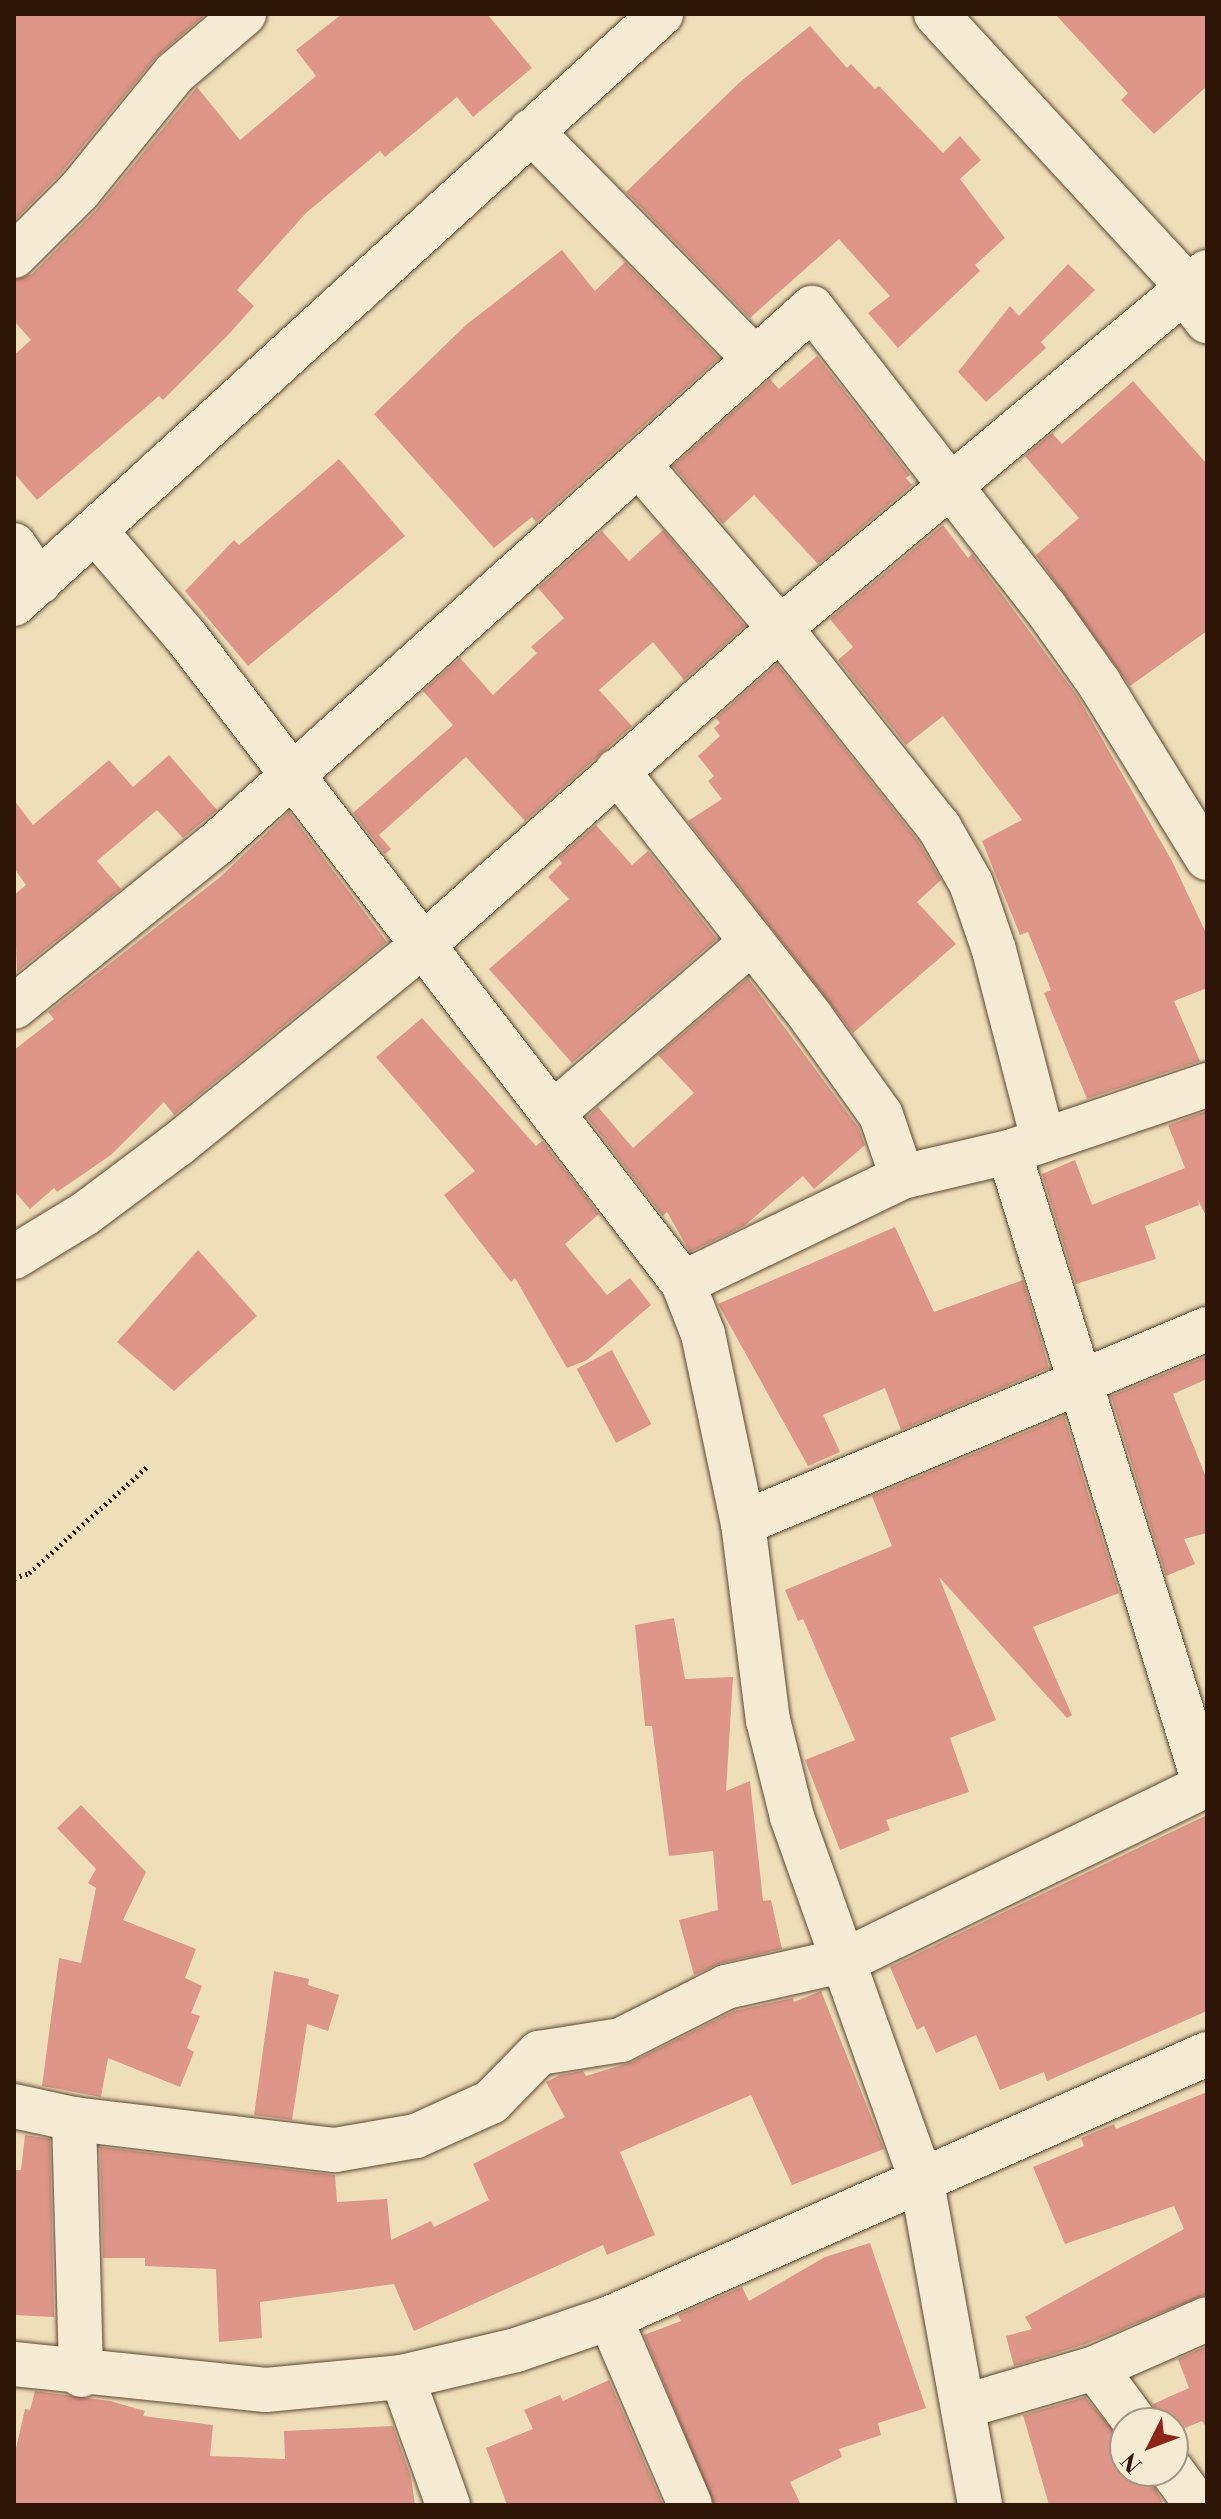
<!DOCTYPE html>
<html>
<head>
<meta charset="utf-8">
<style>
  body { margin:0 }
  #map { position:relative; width:1221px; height:2519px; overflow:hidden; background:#efdfb9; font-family:"Libre Bodoni",serif }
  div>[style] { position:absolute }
  .building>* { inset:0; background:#dd9687; transform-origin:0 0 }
  .path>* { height:5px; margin-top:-2.5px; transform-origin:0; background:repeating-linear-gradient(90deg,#2d1605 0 2px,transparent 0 6px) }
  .roads { filter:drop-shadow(0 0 2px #5e4832) drop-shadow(0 0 2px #5e4832) }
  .minor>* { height:44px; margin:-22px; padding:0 22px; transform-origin:22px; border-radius:22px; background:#f5ead2 }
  span { translate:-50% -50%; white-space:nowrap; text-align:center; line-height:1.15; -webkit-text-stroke:6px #f5ead2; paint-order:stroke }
  .frame { position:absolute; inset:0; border:16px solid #2d1605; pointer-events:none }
  .north { position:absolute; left:1109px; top:2407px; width:80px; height:80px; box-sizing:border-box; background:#f5ead2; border:2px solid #a59580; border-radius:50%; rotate:228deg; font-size:22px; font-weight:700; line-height:32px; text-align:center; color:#2d1605 }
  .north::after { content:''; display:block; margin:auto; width:28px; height:36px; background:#8f2418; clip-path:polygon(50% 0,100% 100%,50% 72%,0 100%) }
</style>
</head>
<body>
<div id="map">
  <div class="building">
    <div style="clip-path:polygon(14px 14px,206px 14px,156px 57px,60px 174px,14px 221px)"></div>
    <div style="clip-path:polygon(342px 14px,487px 14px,532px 68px,473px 117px,457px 97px,385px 157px,380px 151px,306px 213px,237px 290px,254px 306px,229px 334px,163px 400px,159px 396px,37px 500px,14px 473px,14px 355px,31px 340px,14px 321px,14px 280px,32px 274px,97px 209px,197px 87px,240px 140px,316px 76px,296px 50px)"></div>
    <div style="clip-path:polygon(1055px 14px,1207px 14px,1207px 86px,1154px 134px,1121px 100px,1128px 93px)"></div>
    <div style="clip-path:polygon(810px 26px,847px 68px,851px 64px,875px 89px,879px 86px,943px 153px,960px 136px,981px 160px,960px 179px,1005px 238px,975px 265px,980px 271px,898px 348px,868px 313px,890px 296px,839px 239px,750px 318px,626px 192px,740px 82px)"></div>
    <div style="clip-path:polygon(562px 250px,595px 291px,625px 262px,719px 358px,536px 522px,532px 517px,494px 548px,374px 414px,466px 325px)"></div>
    <div style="clip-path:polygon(1068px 264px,1095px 290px,1041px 342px,1046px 348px,986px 402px,958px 372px,1010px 306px,1019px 316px)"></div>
    <div style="clip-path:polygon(817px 356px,910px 475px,906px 478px,912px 485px,818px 564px,754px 495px,723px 524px,673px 466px,770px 379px,779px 389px)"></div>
    <div style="clip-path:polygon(1133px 381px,1207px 464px,1207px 631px,1130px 686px,1036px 555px,1079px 518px,1025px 456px,1052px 433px,1062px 444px)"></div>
    <div style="clip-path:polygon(339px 459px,405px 536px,248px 666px,185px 591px,234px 540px,239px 545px)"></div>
    <div style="clip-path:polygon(943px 525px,968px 558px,972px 554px,1078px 697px,1172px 861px,1207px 935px,1207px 988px,1174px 1001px,1200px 1061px,1087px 1099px,1044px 993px,1051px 990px,1028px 932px,1020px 935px,982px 841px,1022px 820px,943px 716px,906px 745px,838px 660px,853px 647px,830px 619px)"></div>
    <div style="clip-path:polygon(663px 530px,745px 626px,684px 680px,653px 642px,599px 690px,632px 726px,525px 821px,466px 757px,379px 835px,391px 849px,385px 854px,353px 813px,453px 725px,423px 691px,460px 658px,493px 695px,537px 653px,531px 647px,564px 618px,538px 588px,602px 531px,629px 561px)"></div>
    <div style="clip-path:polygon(777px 664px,918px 841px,941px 880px,917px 902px,956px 944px,853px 1033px,688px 821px,722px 799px,708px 781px,714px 776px,698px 756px,720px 736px,714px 728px,720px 723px,716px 718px)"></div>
    <div style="clip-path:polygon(169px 755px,217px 810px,183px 838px,157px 810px,97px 861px,121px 889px,17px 972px,14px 895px,26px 885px,14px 868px,14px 800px,33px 825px,109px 760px,133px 787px)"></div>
    <div style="clip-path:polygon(289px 812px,387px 942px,174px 1115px,164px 1102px,111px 1155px,57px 1192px,54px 1188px,30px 1209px,14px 1191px,14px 1050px,54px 1019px,48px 1012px,219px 878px)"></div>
    <div style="clip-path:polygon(596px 825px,632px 865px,648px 851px,717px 939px,572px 1063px,489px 969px,569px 899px,548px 877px,562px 863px,558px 858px)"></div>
    <div style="clip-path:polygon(748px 978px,858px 1127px,865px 1145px,814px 1189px,803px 1176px,744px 1226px,690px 1252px,667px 1212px,663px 1216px,587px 1117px,598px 1107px,633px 1148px,694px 1093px,658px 1055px)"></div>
    <div style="clip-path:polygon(422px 1018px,536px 1146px,542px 1141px,599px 1214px,565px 1244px,607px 1295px,630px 1278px,651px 1305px,587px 1360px,567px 1368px,515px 1278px,511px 1282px,444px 1195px,475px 1171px,376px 1057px)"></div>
    <div style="clip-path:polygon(1207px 1111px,1207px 1218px,1198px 1200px,1199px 1205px,1145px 1226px,1156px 1259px,1076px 1284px,1042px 1174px,1075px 1160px,1092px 1205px,1185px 1168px,1168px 1125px)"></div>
    <div style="clip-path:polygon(895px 1227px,934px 1312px,1023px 1280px,1049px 1368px,901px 1430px,885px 1388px,823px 1415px,840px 1452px,808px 1466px,718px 1304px)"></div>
    <div style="clip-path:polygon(198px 1250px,257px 1316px,174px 1391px,117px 1342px)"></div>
    <div style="left:612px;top:1350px;width:84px;height:40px;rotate:62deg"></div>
    <div style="clip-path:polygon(1207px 1356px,1207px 1379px,1173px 1394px,1207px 1480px,1207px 1533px,1184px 1539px,1195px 1564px,1166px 1576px,1111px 1396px)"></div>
    <div style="clip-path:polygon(1064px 1416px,1119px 1593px,1033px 1627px,1072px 1715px,1067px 1718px,939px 1577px,996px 1720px,950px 1738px,969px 1792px,886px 1820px,890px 1830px,840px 1850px,805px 1760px,855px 1740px,803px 1619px,798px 1621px,785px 1590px,892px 1546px,872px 1496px)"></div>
    <div style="clip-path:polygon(674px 1618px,685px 1679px,733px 1677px,726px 1791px,750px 1781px,763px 1901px,771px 1900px,782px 1949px,721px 1963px,694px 1975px,679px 1920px,718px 1910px,713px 1851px,669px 1856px,652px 1726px,645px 1726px,635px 1625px)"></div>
    <div style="clip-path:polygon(81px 1805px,146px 1872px,123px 1920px,196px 1949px,185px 1978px,202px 1986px,191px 2013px,200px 2016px,187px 2048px,194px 2052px,180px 2087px,108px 2058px,101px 2097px,42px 2086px,59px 1958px,81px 1963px,96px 1888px,88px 1883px,96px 1869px,57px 1828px)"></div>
    <div style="clip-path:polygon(1207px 1815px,1207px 2011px,1047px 2081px,1044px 2072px,1000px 2090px,976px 2035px,936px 2053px,924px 2026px,917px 2030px,890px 1967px)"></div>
    <div style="clip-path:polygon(274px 1971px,309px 1979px,308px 1985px,339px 1995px,328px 2031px,307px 2024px,292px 2120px,254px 2115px)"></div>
    <div style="clip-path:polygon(821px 1991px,884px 2149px,792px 2185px,751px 2095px,620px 2152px,655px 2235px,607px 2255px,603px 2245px,414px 2331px,394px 2284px,260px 2302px,262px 2338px,219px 2342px,216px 2269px,145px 2266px,145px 2258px,103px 2258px,100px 2147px,335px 2175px,337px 2202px,387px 2199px,391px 2240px,431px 2221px,434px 2227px,489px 2200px,473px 2164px,565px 2117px,546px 2082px,560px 2075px,583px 2071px,586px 2076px,632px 2062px,734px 2011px,793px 1998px,794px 2002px)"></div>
    <div style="clip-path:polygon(1207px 2092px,1207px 2294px,1086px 2344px,1014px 2366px,1006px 2336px,1032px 2329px,1025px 2317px,1184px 2229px,1174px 2206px,1065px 2244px,1033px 2167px,1084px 2146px,1081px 2138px,1114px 2124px,1116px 2129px)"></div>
    <div style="clip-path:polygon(25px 2135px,50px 2139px,54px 2317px,14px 2315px,14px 2170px,21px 2170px)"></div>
    <div style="clip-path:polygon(870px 2243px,926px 2408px,878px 2423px,881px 2435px,839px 2449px,842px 2457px,790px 2482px,801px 2505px,714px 2505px,644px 2335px,681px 2321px,678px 2315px,742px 2287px,749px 2301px,825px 2257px)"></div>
    <div style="clip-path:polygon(1207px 2346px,1207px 2428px,1202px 2421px,1173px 2433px,1173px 2423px,1160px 2423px,1153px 2404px,1189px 2388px,1178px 2359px)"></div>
    <div style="clip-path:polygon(609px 2380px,663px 2505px,507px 2505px,486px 2448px,533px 2429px,524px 2410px,560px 2395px,563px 2401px)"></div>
    <div style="clip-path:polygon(35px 2391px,110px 2401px,145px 2411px,143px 2416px,213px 2425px,210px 2456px,285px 2459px,284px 2431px,393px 2426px,411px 2477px,415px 2505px,14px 2505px,14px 2457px,25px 2409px,30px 2410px)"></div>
    <div style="clip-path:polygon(1085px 2397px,1125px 2445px,1125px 2471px,1147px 2471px,1164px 2505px,1049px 2505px,1023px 2415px)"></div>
  </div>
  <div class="path">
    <div style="left:14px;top:1578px;width:16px;rotate:-18deg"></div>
    <div style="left:29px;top:1573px;width:161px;rotate:-42deg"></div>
  </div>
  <div class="roads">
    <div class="minor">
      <div style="left:936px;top:14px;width:363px;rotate:47.3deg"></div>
      <div style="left:1182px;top:281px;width:12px;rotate:76deg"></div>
      <div style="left:1185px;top:293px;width:36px;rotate:52deg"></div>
      <div style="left:531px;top:131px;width:320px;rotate:45.5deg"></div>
      <div style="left:14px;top:256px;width:92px;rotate:-45deg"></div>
      <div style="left:79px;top:191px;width:152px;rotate:-50.9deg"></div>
      <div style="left:175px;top:73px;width:91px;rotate:-40.5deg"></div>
      <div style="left:640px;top:466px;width:214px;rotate:49.2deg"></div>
      <div style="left:780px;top:628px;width:255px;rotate:51.4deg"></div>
      <div style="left:939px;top:827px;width:64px;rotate:60.3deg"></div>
      <div style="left:971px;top:883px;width:71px;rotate:71.1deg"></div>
      <div style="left:994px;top:950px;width:196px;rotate:75.5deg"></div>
      <div style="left:95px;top:531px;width:141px;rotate:49.3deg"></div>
      <div style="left:187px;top:638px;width:814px;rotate:52.44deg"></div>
      <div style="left:683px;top:1283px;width:55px;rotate:68.6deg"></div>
      <div style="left:703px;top:1334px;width:193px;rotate:78.1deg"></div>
      <div style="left:743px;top:1523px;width:199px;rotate:82.8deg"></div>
      <div style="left:768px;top:1720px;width:100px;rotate:76.1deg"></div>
      <div style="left:792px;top:1817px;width:387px;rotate:70.4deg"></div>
      <div style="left:922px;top:2182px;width:328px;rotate:79.8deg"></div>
      <div style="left:14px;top:545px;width:45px;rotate:56deg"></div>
      <div style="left:14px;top:604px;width:876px;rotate:-42.36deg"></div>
      <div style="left:617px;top:771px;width:313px;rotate:51.7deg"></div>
      <div style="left:811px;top:1017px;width:120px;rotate:54.5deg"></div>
      <div style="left:881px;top:1115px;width:65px;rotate:71.3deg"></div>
      <div style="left:14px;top:1007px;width:258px;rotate:-38.9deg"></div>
      <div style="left:215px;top:845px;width:803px;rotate:-41.97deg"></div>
      <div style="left:812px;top:308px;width:379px;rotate:52.1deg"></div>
      <div style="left:1045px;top:607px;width:93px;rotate:54.6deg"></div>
      <div style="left:1099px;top:683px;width:206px;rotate:58.3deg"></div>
      <div style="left:553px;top:1113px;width:262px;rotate:-40.7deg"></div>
      <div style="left:1009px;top:1152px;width:664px;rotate:72.82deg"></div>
      <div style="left:14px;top:1257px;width:84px;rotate:-31.4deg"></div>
      <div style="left:86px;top:1213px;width:114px;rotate:-36.8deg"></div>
      <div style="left:177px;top:1145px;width:316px;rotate:-39.1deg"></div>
      <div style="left:422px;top:946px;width:479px;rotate:-41.6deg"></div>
      <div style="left:780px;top:628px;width:556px;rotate:-39.82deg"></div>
      <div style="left:683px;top:1283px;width:243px;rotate:-25.8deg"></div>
      <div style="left:902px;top:1177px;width:110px;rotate:-13.2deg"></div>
      <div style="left:1009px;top:1152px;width:209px;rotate:-18.7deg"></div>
      <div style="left:743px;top:1523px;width:503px;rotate:-22.69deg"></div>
      <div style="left:14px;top:2106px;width:61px;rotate:12.2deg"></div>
      <div style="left:74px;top:2119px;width:263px;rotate:6.8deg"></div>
      <div style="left:335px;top:2150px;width:82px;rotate:-9.8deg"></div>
      <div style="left:416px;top:2136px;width:82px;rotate:-24.4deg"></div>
      <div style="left:491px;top:2102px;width:69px;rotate:-45.6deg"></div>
      <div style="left:539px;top:2053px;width:83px;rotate:-9deg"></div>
      <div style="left:621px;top:2040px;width:118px;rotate:-26.8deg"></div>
      <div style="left:726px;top:1987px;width:123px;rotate:-12.7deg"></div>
      <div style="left:846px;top:1960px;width:401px;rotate:-25.9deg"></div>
      <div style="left:74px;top:2119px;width:256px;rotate:88.4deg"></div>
      <div style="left:610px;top:2318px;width:203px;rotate:66.8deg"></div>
      <div style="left:14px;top:2364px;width:253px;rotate:5.9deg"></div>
      <div style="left:266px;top:2390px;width:137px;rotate:-5.5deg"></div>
      <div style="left:402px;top:2377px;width:117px;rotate:-13.3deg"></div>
      <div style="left:516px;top:2350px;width:99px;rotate:-18.8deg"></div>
      <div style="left:610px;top:2318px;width:653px;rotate:-23.86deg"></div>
      <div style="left:1095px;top:2368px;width:69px;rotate:53.3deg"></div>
      <div style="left:402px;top:2377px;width:136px;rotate:70.2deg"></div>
      <div style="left:965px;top:2406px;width:135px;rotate:-16.3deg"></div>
      <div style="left:1095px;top:2368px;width:122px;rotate:-23.6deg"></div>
      <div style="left:1172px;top:2471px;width:42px;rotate:53.7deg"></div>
    </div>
  </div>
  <div class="frame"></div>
  <div class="north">N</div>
</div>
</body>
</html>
